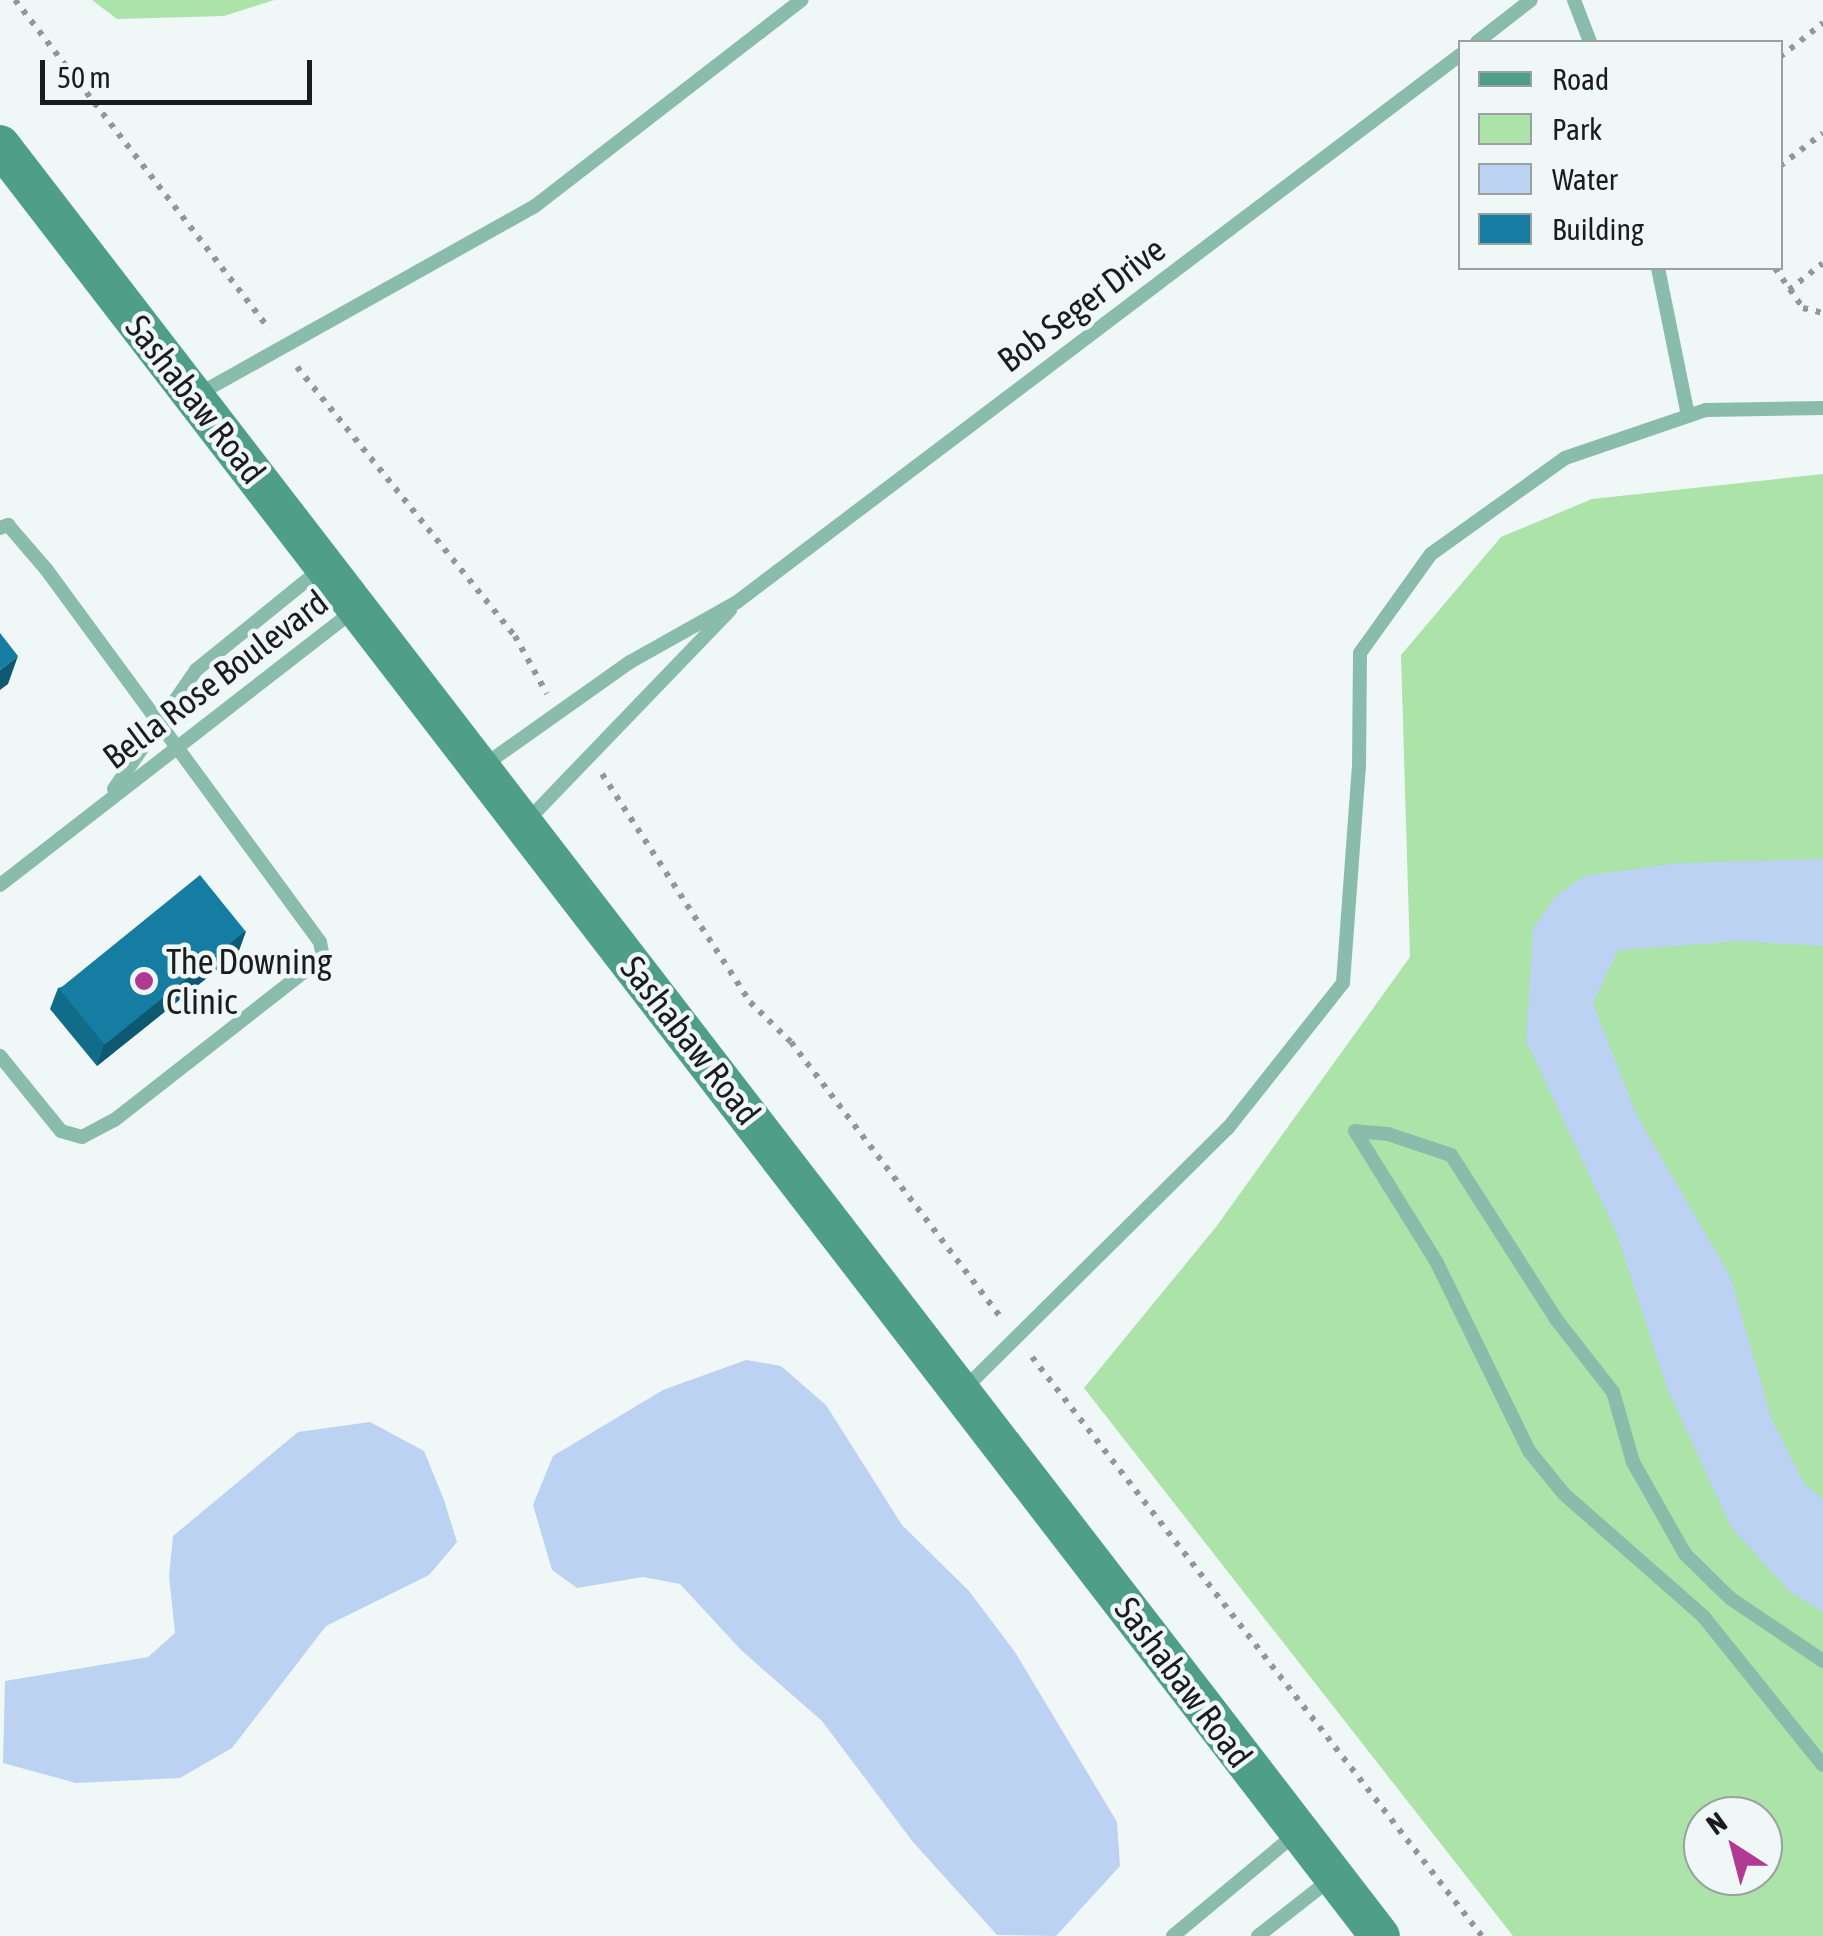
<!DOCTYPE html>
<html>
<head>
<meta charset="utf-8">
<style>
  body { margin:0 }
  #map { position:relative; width:1823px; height:1936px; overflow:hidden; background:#f0f7f7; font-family:"Asap Condensed",sans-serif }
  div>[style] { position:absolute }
  .green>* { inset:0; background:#abe3a9 }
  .water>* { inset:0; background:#bbd2f2 }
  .path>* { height:6px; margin-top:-3px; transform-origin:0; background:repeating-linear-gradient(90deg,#929797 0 5px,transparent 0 13px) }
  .service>* { height:14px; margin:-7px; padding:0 7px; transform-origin:7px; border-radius:7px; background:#8abcab }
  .secondary>* { height:40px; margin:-20px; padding:0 20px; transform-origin:20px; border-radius:20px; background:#4f9f87 }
  .wall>* { inset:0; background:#116c8a }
  .shaded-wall>* { inset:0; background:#0e5871 }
  .building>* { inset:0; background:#147da1; transform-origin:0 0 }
  .dots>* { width:28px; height:28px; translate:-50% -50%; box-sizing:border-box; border:5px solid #f0f7f7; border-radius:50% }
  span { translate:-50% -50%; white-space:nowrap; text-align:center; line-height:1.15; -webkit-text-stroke:9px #f0f7f7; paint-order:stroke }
  .street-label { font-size:35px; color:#1b1d1d }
  .poi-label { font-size:35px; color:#1b1d1d }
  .left { translate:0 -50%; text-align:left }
  .legend { position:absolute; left:1458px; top:40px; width:325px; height:230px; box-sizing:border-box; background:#f0f7f7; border:2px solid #9ba0a0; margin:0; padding:12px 18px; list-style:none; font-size:30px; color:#1b1d1d }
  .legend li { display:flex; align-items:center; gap:20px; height:50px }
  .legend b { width:50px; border:2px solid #9ba0a0 }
  .north { position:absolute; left:1683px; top:1796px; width:100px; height:100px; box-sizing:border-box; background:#f0f7f7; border:2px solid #9ba0a0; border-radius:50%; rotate:324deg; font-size:28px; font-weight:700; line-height:40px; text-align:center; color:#1b1d1d }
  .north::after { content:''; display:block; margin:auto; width:35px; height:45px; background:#b03a91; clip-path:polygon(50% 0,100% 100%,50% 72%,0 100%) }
  .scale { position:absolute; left:40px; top:60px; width:272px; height:45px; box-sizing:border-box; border:5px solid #1b1d1d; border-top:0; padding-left:12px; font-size:30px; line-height:35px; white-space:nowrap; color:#1b1d1d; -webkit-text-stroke:8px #f0f7f7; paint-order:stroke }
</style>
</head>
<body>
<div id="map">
  <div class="green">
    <div style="clip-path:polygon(92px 0,274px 0,224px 16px,117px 19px)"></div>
    <div style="clip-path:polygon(evenodd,1823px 474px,1823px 1936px,1513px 1936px,1084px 1388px,1216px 1227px,1410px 957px,1401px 655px,1501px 537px,1592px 499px,1823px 474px,1703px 1816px,1763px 1816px,1763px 1876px,1703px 1876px,1703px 1816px)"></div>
  </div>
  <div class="water">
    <div style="clip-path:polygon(1823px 859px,1823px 946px,1740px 941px,1618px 950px,1593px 1003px,1636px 1114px,1730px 1276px,1772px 1420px,1804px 1483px,1823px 1499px,1823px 1612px,1789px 1591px,1731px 1527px,1666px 1386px,1617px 1234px,1526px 1041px,1533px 928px,1556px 896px,1584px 876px,1678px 863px)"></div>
    <div style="clip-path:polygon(746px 1360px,781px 1366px,826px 1405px,902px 1525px,969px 1591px,1015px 1652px,1117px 1822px,1120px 1866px,1056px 1936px,997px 1935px,913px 1842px,822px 1721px,741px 1650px,680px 1584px,643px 1577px,577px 1588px,552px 1570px,533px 1505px,553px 1456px,663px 1390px)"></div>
    <div style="clip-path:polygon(370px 1422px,424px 1451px,444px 1500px,457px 1542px,429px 1575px,326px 1626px,232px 1748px,180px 1778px,76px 1783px,3px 1763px,5px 1681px,148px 1657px,175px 1633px,169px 1576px,173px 1536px,298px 1432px)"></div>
  </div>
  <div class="path">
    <div style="left:15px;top:0;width:416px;rotate:52.3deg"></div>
    <div style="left:1780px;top:57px;width:55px;rotate:-38.3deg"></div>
    <div style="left:1780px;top:166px;width:54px;rotate:-37.5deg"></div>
    <div style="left:1775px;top:268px;width:49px;rotate:55deg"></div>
    <div style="left:1803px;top:308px;width:21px;rotate:14deg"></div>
    <div style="left:1789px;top:290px;width:43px;rotate:-38.5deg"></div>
    <div style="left:297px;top:367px;width:346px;rotate:51deg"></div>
    <div style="left:515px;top:636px;width:66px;rotate:61.1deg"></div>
    <div style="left:602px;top:774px;width:272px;rotate:57deg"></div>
    <div style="left:750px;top:1002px;width:57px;rotate:44.3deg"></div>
    <div style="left:791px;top:1042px;width:348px;rotate:52.7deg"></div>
    <div style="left:1032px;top:1357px;width:733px;rotate:52.15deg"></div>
  </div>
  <div class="service">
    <div style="left:1574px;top:0;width:45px;rotate:69.1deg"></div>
    <div style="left:1477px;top:42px;width:68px;rotate:-37.9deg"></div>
    <div style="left:1658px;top:268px;width:151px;rotate:78.5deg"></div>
    <div style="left:197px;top:395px;width:387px;rotate:-29.2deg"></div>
    <div style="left:535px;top:206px;width:337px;rotate:-37.7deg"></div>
    <div style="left:0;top:528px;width:9px;rotate:-21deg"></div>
    <div style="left:8px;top:525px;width:58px;rotate:49.2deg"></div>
    <div style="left:46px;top:569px;width:463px;rotate:53.7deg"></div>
    <div style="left:320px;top:942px;width:15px;rotate:79deg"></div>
    <div style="left:323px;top:957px;width:265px;rotate:142deg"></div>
    <div style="left:114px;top:1120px;width:36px;rotate:152deg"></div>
    <div style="left:82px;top:1137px;width:22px;rotate:-164deg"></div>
    <div style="left:61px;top:1131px;width:97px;rotate:-129.1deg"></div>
    <div style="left:483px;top:766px;width:180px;rotate:-35.3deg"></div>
    <div style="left:630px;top:662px;width:123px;rotate:-29.3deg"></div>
    <div style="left:737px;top:602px;width:907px;rotate:-37.11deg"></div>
    <div style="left:114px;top:789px;width:145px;rotate:-55.4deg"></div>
    <div style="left:196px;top:670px;width:164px;rotate:-39deg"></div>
    <div style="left:527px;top:821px;width:293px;rotate:-46.1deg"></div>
    <div style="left:0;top:885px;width:449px;rotate:-37.8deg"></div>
    <div style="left:964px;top:1389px;width:371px;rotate:-44.7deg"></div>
    <div style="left:1228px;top:1128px;width:185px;rotate:-51.6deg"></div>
    <div style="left:1343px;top:983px;width:217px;rotate:-85.8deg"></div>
    <div style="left:1359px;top:767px;width:114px;rotate:-89.5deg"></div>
    <div style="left:1360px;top:653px;width:122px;rotate:-54.4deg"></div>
    <div style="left:1431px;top:554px;width:165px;rotate:-35.6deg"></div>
    <div style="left:1565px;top:458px;width:149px;rotate:-18.8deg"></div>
    <div style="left:1706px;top:410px;width:117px;rotate:-1deg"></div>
    <div style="left:1823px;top:1661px;width:112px;rotate:-145.9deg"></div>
    <div style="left:1730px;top:1598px;width:63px;rotate:-135.6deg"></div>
    <div style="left:1685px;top:1554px;width:106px;rotate:-119.5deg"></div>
    <div style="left:1633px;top:1462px;width:73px;rotate:-105.9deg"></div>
    <div style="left:1613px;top:1392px;width:93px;rotate:-128deg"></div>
    <div style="left:1556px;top:1319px;width:195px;rotate:-122.6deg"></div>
    <div style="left:1451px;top:1155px;width:66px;rotate:-161.6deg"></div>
    <div style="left:1388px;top:1134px;width:33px;rotate:-175deg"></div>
    <div style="left:1355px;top:1131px;width:153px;rotate:58.1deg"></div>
    <div style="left:1436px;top:1261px;width:212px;rotate:63.9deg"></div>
    <div style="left:1529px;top:1451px;width:55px;rotate:50.9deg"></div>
    <div style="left:1564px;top:1494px;width:185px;rotate:41.3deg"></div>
    <div style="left:1703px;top:1616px;width:191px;rotate:51.2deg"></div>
    <div style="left:1173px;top:1936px;width:163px;rotate:-39.8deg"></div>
    <div style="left:1258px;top:1936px;width:94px;rotate:-38.1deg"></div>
  </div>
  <div class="secondary">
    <div style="left:0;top:145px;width:2261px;rotate:52.39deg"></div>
  </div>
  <div class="wall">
    <div style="clip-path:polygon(246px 931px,238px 953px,97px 1066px,50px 1009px,58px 988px)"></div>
  </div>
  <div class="shaded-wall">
    <div style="clip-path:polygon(18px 656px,8px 684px,0 690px,0 670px)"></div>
    <div style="clip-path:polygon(246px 931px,238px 953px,97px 1066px,104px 1044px)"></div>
  </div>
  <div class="building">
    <div style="clip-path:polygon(0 633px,18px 656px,0 670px)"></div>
    <div style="left:200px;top:875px;width:72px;height:181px;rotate:51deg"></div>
  </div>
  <div class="dots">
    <div style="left:144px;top:981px;background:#b03a91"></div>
  </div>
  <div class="street-label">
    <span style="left:1081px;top:304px;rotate:-37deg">Bob Seger Drive</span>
    <span style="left:196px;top:399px;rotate:52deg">Sashabaw Road</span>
    <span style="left:215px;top:679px;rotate:-37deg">Bella Rose Boulevard</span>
    <span style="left:691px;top:1040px;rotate:52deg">Sashabaw Road</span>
    <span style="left:1184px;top:1682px;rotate:53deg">Sashabaw Road</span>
  </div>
  <div class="poi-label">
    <span class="left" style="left:166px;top:981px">The Downing<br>Clinic</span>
  </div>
  <ul class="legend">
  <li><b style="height:12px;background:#4f9f87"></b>Road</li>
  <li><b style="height:28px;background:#abe3a9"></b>Park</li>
  <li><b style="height:28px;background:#bbd2f2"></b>Water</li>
  <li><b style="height:28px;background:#147da1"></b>Building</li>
  </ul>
  <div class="north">N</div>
  <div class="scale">50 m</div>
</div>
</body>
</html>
